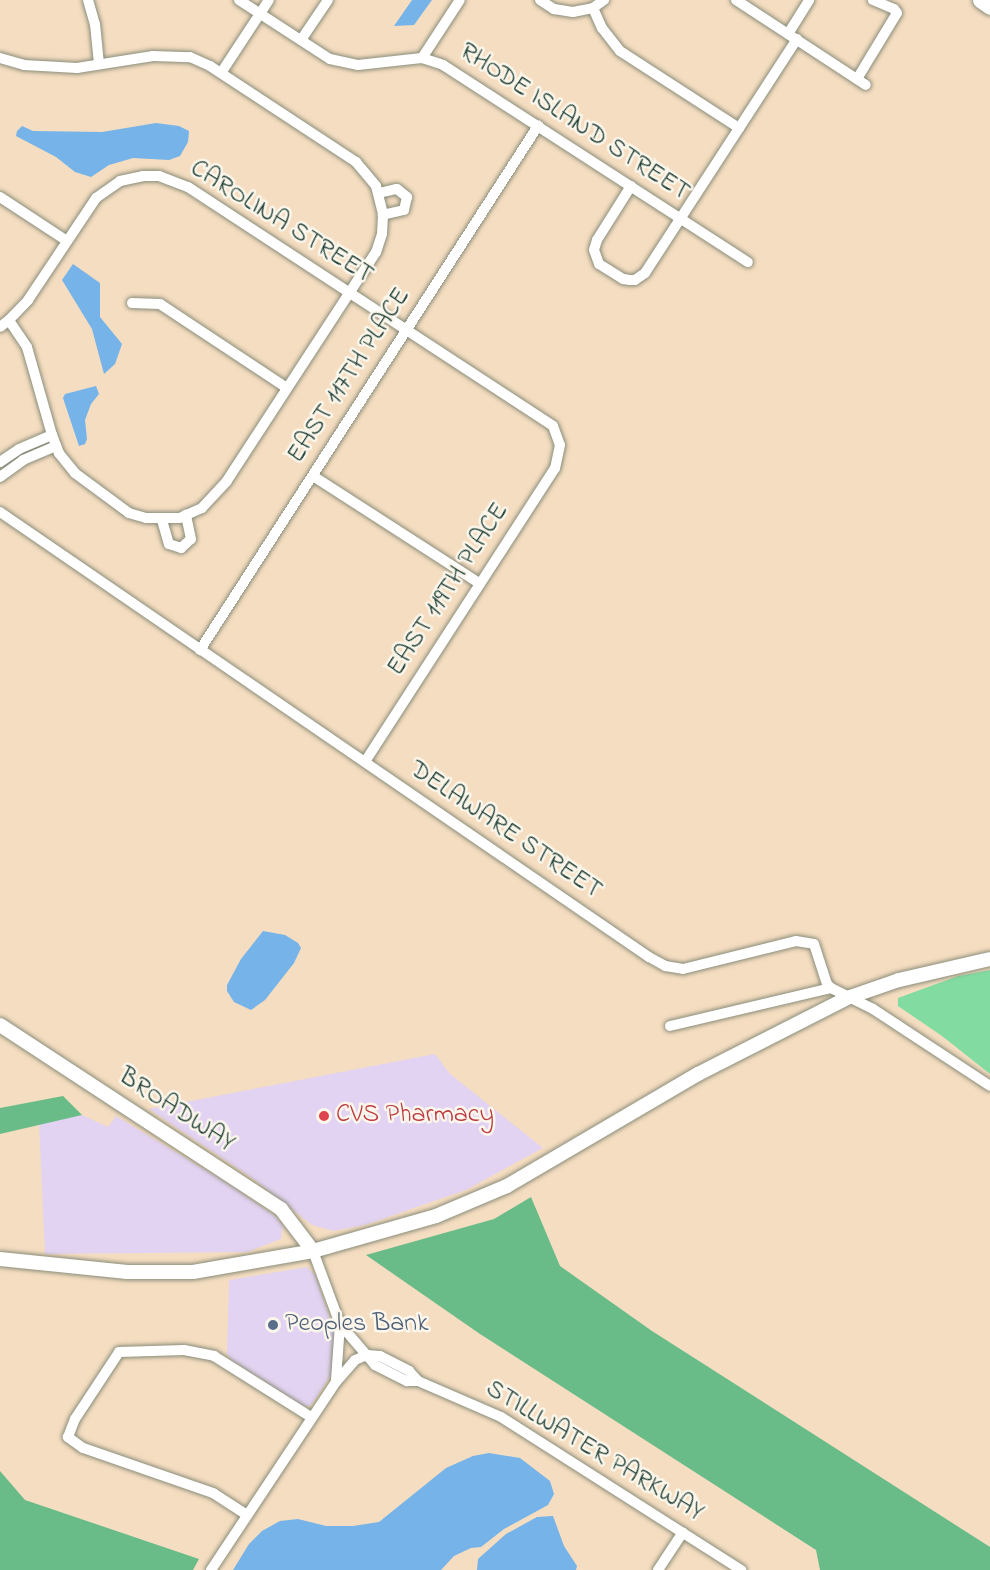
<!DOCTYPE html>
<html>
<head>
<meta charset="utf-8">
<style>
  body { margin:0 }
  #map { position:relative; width:990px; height:1570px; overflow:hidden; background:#f5ddc1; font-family:"Indie Flower",sans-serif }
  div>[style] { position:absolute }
  .built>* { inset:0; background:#e3d3f2 }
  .green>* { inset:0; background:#82dca2 }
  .forest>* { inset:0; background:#69bc88 }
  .water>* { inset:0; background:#75b3e8 }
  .roads { filter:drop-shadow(0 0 2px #8a8d7a) drop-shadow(0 0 2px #8a8d7a) }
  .minor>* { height:10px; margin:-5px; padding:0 5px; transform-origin:5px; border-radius:5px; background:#fff }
  .major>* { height:14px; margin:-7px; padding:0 7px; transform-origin:7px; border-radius:7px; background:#fff }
  .highway>* { height:15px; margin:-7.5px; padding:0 7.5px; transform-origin:7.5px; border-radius:7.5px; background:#fff }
  .dots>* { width:16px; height:16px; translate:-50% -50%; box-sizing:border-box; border:3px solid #fbf7ec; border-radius:50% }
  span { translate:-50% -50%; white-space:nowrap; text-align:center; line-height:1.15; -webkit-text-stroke:5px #fbf7ec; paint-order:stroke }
  .street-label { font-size:26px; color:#1f3d34 }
  .health-label { font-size:26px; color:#be3a42 }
  .left { translate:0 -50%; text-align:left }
  .service-label { font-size:26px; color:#4e5e75 }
</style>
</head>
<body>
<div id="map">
  <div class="built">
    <div style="clip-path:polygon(435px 1054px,450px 1074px,543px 1148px,466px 1190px,365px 1225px,333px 1231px,312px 1225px,255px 1180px,149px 1109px)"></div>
    <div style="clip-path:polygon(82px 1115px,108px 1127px,116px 1116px,227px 1183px,275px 1216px,283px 1226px,281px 1239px,247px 1252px,45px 1254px,39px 1124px)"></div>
    <div style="clip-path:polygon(307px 1267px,316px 1276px,336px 1338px,332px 1373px,312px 1404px,305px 1407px,231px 1360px,227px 1354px,229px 1280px)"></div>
  </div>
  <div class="green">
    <div style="clip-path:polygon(990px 970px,990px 1074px,942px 1036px,898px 1006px,898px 998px,958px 976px)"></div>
  </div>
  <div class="forest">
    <div style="clip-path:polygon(63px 1096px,82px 1115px,0 1134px,0 1108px)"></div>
    <div style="clip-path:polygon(531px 1197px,560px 1266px,652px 1331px,990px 1547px,990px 1570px,820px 1570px,816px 1550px,480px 1334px,366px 1255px,494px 1219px)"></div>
    <div style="clip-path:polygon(0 1471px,25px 1500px,199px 1559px,193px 1570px,0 1570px)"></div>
  </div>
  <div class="water">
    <div style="clip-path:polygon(412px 0,432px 0,414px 25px,394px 26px)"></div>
    <div style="clip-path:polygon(156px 123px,179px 126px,189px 131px,188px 142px,180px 156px,169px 160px,133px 158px,109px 165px,91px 177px,75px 172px,56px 157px,16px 136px,17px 131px,22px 126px,33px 131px,102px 132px)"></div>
    <div style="clip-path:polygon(73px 264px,100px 283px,100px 317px,122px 344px,115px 364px,104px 374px,92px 329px,62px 280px)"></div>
    <div style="clip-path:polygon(96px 386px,99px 394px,91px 404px,85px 420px,87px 439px,85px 444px,79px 446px,63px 398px,65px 394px)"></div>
    <div style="clip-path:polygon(263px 931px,285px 935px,298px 943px,301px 948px,294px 963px,265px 1000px,251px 1010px,234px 1002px,227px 991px,227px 985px,241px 959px)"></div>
    <div style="clip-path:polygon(489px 1453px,520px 1458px,550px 1481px,554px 1494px,548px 1505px,504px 1529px,481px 1547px,471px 1548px,454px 1556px,441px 1570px,233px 1570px,249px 1544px,262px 1531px,280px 1521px,298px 1519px,326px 1526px,353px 1526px,379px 1522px,446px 1468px,473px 1456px)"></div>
    <div style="clip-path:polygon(553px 1516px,564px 1546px,577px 1566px,576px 1570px,477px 1570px,478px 1559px,506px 1534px,537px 1517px)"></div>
  </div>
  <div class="roads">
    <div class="minor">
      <div style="left:88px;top:0;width:25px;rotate:74deg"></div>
      <div style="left:95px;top:24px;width:40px;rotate:84.3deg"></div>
      <div style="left:239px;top:0;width:108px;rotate:33deg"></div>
      <div style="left:330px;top:59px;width:29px;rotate:12deg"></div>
      <div style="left:358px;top:65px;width:64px;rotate:-6.2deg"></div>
      <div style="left:422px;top:58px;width:22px;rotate:18deg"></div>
      <div style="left:443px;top:65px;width:363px;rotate:32.9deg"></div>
      <div style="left:540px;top:0;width:17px;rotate:33deg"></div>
      <div style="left:554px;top:9px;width:19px;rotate:9deg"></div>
      <div style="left:573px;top:12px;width:20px;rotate:-11deg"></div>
      <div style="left:593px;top:8px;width:14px;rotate:-36deg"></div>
      <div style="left:736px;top:0;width:155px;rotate:33.2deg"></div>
      <div style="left:593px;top:8px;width:22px;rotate:66deg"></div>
      <div style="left:602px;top:28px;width:29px;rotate:52deg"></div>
      <div style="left:620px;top:51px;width:142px;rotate:32.9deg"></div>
      <div style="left:788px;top:34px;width:40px;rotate:-58deg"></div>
      <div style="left:301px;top:40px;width:48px;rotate:-56deg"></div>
      <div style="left:0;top:58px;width:25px;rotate:16deg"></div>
      <div style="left:24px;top:65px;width:53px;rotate:3.2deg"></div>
      <div style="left:77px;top:68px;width:77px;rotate:-9deg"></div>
      <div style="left:153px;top:56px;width:37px;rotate:2deg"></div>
      <div style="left:190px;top:57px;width:22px;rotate:24deg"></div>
      <div style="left:210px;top:66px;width:175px;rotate:33.3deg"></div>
      <div style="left:356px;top:162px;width:31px;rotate:50deg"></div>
      <div style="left:376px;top:186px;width:30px;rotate:76deg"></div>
      <div style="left:383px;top:215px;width:19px;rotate:93deg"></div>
      <div style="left:382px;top:234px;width:19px;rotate:108deg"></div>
      <div style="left:376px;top:252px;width:273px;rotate:123.1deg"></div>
      <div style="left:227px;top:481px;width:37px;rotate:133deg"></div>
      <div style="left:202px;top:508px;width:24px;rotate:156deg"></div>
      <div style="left:180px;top:518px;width:34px;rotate:180deg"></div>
      <div style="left:146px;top:518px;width:18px;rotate:-164deg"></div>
      <div style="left:129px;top:513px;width:67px;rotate:-143.5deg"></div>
      <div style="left:75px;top:473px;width:26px;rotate:-129deg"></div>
      <div style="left:59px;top:453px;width:19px;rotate:-111deg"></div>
      <div style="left:52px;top:435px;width:91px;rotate:-105.9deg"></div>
      <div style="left:27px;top:347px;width:32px;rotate:-124deg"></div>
      <div style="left:9px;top:320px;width:11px;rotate:142deg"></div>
      <div style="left:422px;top:58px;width:69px;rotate:-56.8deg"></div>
      <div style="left:221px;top:73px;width:87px;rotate:-56.7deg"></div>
      <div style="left:857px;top:79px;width:77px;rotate:-58.8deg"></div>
      <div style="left:897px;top:13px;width:5px;rotate:-127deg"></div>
      <div style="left:894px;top:9px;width:23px;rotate:-157deg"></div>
      <div style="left:631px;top:186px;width:64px;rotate:122.2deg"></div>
      <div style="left:597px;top:240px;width:10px;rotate:107deg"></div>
      <div style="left:594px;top:250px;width:15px;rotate:70deg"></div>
      <div style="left:599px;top:264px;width:28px;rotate:32deg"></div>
      <div style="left:623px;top:279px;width:7px;rotate:8deg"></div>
      <div style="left:630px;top:280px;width:5px"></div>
      <div style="left:635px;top:280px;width:12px;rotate:-35deg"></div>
      <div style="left:645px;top:273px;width:279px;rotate:-57deg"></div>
      <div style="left:379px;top:193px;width:18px;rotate:-13deg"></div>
      <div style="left:397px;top:189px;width:13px;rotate:39deg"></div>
      <div style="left:407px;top:197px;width:13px;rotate:103deg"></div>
      <div style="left:404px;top:210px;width:22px;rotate:167deg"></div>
      <div style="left:0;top:197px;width:80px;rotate:33.3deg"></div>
      <div style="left:132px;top:303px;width:28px;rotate:2deg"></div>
      <div style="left:160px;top:304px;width:152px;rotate:33.5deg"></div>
      <div style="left:9px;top:320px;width:28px;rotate:-46deg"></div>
      <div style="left:28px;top:300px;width:123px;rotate:-56.3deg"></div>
      <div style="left:96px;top:198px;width:29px;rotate:-35deg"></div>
      <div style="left:120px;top:181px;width:24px;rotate:-12deg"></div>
      <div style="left:143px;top:176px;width:16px"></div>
      <div style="left:159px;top:176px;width:31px;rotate:21deg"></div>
      <div style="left:188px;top:187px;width:436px;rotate:33.2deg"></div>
      <div style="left:553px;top:426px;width:20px;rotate:70deg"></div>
      <div style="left:560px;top:445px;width:24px;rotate:102deg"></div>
      <div style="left:555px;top:468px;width:350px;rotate:122.9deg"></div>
      <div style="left:0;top:462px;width:23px;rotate:-34deg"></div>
      <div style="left:19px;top:449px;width:36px;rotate:-23deg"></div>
      <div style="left:313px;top:476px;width:197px;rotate:32.8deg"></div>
      <div style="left:0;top:477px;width:29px;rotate:-36deg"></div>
      <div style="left:23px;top:460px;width:36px;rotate:-23deg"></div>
      <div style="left:0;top:512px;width:787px;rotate:34.44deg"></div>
      <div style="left:649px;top:957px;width:18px;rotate:29deg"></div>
      <div style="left:665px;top:966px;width:18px;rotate:9deg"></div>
      <div style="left:683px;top:969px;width:116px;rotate:-13.9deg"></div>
      <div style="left:796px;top:941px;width:18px;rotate:9deg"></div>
      <div style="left:814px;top:944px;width:42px;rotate:72deg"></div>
      <div style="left:827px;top:984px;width:6px;rotate:45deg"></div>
      <div style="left:831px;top:988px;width:47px;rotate:26.6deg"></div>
      <div style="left:873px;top:1009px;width:140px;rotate:33.3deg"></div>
      <div style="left:162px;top:520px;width:25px;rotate:74deg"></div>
      <div style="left:169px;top:544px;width:13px;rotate:18deg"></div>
      <div style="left:181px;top:548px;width:13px;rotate:-42deg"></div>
      <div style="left:191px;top:539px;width:25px;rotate:-102deg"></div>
      <div style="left:200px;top:650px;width:624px;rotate:-57.18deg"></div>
      <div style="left:670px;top:1026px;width:165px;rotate:-13.3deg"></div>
      <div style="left:313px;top:1251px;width:78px;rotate:69.7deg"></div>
      <div style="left:340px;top:1324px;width:54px;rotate:49.5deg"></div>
      <div style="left:375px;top:1365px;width:36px;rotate:27deg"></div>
      <div style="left:407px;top:1381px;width:11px"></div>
      <div style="left:418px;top:1381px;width:90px;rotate:23.4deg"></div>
      <div style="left:501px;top:1417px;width:285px;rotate:32.5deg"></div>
      <div style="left:367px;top:1355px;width:13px;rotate:4deg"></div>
      <div style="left:380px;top:1356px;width:33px;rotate:27deg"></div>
      <div style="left:409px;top:1371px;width:13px;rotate:48deg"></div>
      <div style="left:336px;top:1380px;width:56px;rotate:-85.9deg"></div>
      <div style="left:247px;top:1515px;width:40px;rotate:-147.1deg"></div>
      <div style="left:213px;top:1493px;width:138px;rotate:-160.9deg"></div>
      <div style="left:83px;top:1448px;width:19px;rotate:-144deg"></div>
      <div style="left:68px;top:1437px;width:19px;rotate:-69deg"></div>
      <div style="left:75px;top:1419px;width:80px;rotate:-56.7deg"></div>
      <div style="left:119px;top:1352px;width:65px;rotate:-1.8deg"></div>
      <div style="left:184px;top:1350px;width:31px;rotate:11deg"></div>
      <div style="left:214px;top:1356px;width:115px;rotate:32.2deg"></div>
      <div style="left:211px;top:1570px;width:226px;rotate:-56.4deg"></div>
      <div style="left:336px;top:1382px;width:29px;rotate:-49deg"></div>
      <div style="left:355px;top:1360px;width:13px;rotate:-23deg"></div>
      <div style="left:658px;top:1570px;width:45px;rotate:-56.7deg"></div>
    </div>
    <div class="major">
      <div style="left:0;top:1025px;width:336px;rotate:33.2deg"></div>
      <div style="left:281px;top:1209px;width:53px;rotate:52.7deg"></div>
      <div style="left:0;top:1259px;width:128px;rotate:5.8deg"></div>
      <div style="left:127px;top:1272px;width:66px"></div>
      <div style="left:193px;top:1272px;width:122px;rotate:-9.9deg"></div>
      <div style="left:313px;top:1251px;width:128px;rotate:-15.9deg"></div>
      <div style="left:436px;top:1216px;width:77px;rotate:-22.9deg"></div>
      <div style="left:507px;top:1186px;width:221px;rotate:-30.4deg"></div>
      <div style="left:698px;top:1074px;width:167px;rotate:-27deg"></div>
      <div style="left:847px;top:998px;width:55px;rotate:-19.1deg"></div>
      <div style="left:899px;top:980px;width:93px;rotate:-13deg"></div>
    </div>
    <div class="highway">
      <div style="left:980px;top:0;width:12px;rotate:35deg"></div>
    </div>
  </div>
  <div class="dots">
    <div style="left:324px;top:1116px;background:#e0444e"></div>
    <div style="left:273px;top:1325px;background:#5c6f8a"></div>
  </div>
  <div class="street-label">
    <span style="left:574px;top:123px;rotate:33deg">RHODE ISLAND STREET</span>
    <span style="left:281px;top:223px;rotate:32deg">CAROLINA STREET</span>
    <span style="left:350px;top:376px;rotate:-57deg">EAST 117TH PLACE</span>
    <span style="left:449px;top:590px;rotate:-57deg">EAST 119TH PLACE</span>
    <span style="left:505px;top:831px;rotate:34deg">DELAWARE STREET</span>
    <span style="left:176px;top:1111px;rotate:33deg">BROADWAY</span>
    <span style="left:594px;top:1452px;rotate:31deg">STILLWATER PARKWAY</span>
  </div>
  <div class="health-label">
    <span class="left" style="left:336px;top:1116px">CVS Pharmacy</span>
  </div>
  <div class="service-label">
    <span class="left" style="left:285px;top:1325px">Peoples Bank</span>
  </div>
</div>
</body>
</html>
